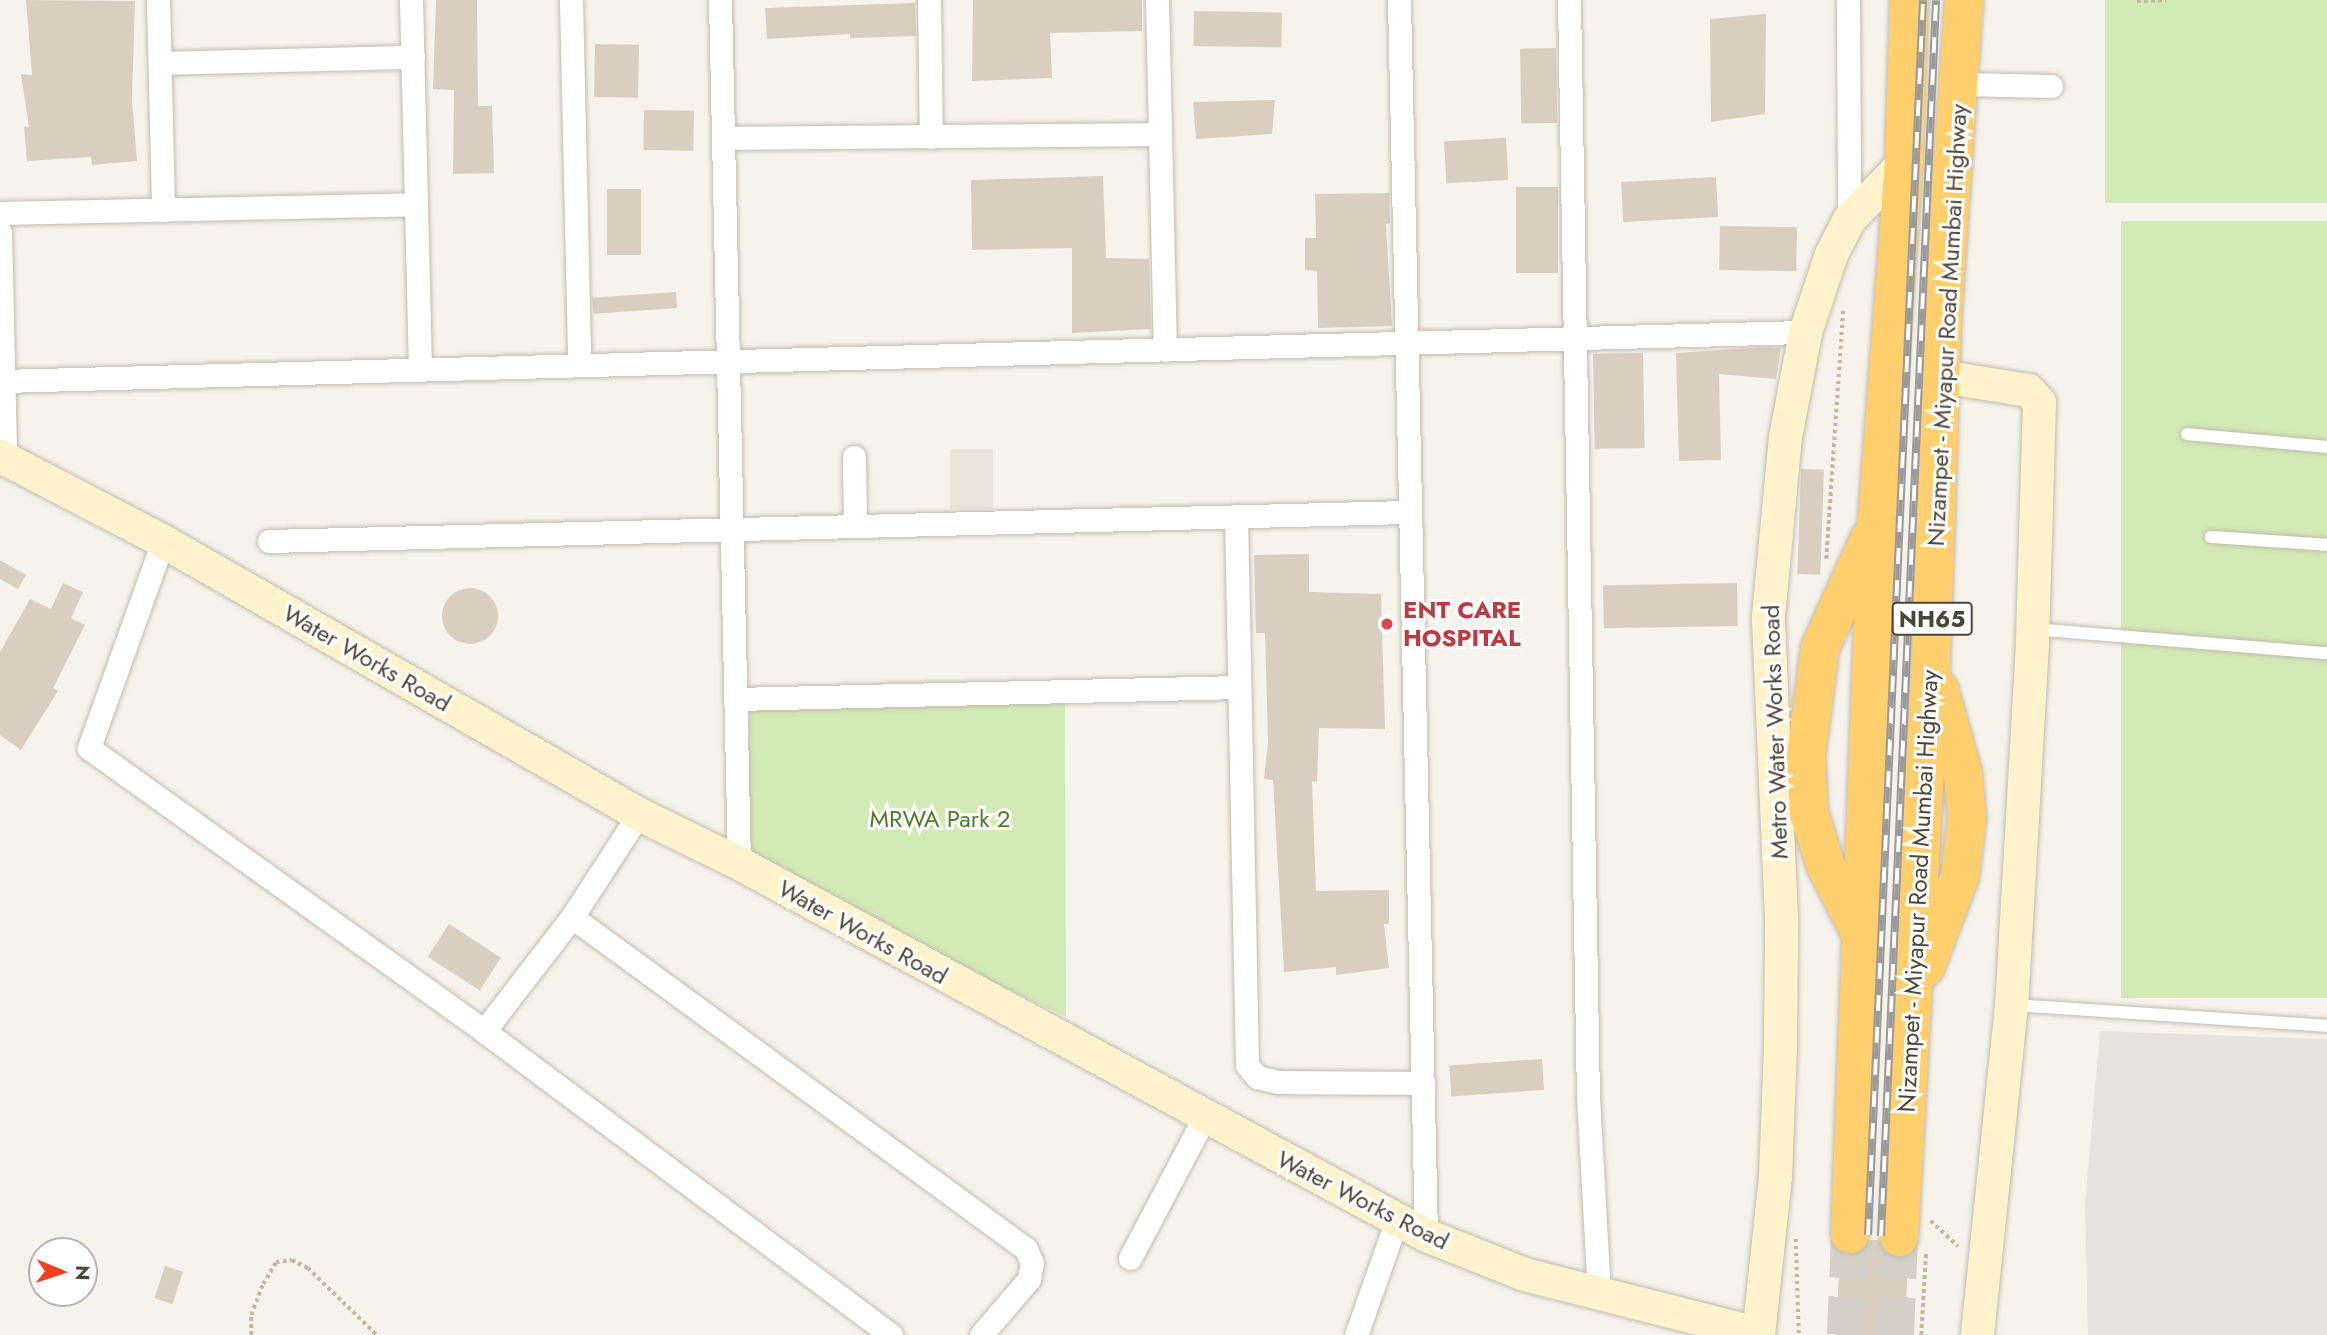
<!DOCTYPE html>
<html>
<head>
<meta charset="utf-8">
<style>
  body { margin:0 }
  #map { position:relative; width:2327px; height:1335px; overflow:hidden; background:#f6f3ec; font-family:Jost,sans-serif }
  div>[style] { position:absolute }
  .residential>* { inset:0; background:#eae5da; transform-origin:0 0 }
  .green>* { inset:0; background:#d2eab5; transform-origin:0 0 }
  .parking>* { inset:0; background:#e5e3e0 }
  .building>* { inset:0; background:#d8cfc1; transform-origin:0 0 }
  .round { border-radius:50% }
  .highway-tunnel>* { height:38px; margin-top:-19px; transform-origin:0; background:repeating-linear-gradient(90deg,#d4d0c8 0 38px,transparent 0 57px) }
  .path>* { height:3.5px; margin-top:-1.75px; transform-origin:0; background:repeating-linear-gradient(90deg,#c4b79f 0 3.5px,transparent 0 7px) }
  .roads { filter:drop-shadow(0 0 2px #c2bbae) drop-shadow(0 0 2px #c2bbae) }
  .lane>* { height:12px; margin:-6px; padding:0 6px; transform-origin:6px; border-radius:6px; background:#fff }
  .street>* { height:23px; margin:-11.5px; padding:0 11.5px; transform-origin:11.5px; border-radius:11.5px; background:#fff }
  .secondary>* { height:33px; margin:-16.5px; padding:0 16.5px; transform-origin:16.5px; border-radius:16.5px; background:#fff3cd }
  .highway>* { height:38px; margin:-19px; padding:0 19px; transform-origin:19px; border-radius:19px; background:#ffcf6e }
  .rail>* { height:8px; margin-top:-4px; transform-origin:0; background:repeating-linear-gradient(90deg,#fff 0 16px,#9a9a9a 0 32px); box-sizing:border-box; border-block:2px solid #9a9a9a }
  .dots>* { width:19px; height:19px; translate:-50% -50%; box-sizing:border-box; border:4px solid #fff; border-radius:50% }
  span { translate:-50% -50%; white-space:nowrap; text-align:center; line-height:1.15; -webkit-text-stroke:6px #fff; paint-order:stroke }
  .shield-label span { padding:2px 5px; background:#fff; border:2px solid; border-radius:5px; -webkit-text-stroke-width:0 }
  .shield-label { font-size:23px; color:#4b4439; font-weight:700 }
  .street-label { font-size:24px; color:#4b4439 }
  .health-label { font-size:24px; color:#be3a42; font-weight:700 }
  .left { translate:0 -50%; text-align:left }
  .park-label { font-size:24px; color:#4a7f2a }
  .north { position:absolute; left:28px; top:1237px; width:70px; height:70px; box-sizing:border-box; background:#fff; border:2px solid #b7b4b0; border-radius:50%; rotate:92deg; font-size:19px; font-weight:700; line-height:28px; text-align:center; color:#4b4439 }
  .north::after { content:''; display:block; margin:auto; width:24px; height:32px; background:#fc3f1d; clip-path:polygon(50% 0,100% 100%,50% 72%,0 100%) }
</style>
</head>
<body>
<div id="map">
  <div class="residential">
    <div style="left:950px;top:449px;width:43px;height:60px"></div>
  </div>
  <div class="green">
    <div style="left:2105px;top:0;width:222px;height:203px"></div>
    <div style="left:2327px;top:221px;width:777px;height:206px;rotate:90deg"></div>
    <div style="clip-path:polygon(1065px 692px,1066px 1017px,745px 865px,750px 699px)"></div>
  </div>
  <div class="parking">
    <div style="clip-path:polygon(2100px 1031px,2327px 1039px,2327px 1335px,2088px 1335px,2085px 1204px)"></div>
  </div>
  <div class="building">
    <div style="clip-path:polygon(26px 0,135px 1px,132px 99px,137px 161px,92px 165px,91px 157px,27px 161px,24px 127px,29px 127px,21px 74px,32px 75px)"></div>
    <div style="clip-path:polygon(436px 0,477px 0,478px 106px,492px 106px,494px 173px,453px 174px,454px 90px,433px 89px)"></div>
    <div style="clip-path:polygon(973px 0,1142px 0,1142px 31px,1050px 33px,1052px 78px,972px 81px)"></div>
    <div style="clip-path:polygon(915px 3px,916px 36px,850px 38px,850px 34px,767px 39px,765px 8px)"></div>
    <div style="left:1194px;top:11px;width:88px;height:35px;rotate:1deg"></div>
    <div style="clip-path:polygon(1766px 14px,1765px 114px,1711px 122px,1710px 19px)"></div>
    <div style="left:595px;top:44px;width:44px;height:53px;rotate:1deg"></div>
    <div style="left:1556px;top:48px;width:75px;height:36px;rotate:89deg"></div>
    <div style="clip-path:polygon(1275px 100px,1272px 134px,1196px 139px,1193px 102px)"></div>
    <div style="left:644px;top:110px;width:50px;height:40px;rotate:1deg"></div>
    <div style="left:1506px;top:138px;width:42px;height:62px;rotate:87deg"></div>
    <div style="clip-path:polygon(1103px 176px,1106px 258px,1149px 259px,1151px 329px,1072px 333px,1072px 248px,972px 250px,971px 180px)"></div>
    <div style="left:1716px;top:177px;width:40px;height:95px;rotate:87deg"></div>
    <div style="left:1516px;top:187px;width:42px;height:86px"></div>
    <div style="left:641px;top:189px;width:66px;height:34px;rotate:90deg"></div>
    <div style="clip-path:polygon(1389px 193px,1390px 223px,1386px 224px,1392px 326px,1318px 328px,1317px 271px,1305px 270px,1305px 238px,1316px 238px,1315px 194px)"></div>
    <div style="left:1720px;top:226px;width:77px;height:44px;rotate:1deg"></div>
    <div style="left:676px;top:292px;width:16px;height:84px;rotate:86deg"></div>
    <div style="clip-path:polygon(1764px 347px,1781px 348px,1776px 379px,1719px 374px,1721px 460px,1679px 461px,1676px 353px)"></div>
    <div style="left:1643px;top:353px;width:95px;height:50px;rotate:89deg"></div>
    <div style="left:1801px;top:469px;width:23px;height:105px;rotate:2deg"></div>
    <div style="clip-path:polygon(1309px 554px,1309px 592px,1381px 594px,1385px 729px,1319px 728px,1317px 782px,1312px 781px,1316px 891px,1389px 890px,1389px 924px,1384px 924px,1389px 968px,1336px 975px,1336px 967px,1284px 972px,1273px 780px,1264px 779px,1268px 742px,1265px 633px,1256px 633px,1254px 555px)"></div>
    <div style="clip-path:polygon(0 560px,26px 575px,18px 589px,0 579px)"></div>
    <div style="clip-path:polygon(63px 583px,83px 592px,71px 618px,85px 625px,53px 688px,58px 691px,21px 750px,0 735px,0 652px,30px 599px,51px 609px)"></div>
    <div style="left:1737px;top:583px;width:43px;height:134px;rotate:89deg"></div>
    <div class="round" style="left:442px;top:588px;width:56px;height:56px"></div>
    <div style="left:449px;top:924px;width:62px;height:39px;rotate:33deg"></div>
    <div style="left:1542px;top:1059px;width:31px;height:93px;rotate:86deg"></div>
    <div style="clip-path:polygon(1870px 1240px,1878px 1240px,1888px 1256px,1908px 1257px,1905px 1335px,1836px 1335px,1840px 1253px,1860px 1254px)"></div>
    <div style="left:165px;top:1266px;width:19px;height:34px;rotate:18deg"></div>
  </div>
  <div class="highway-tunnel">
    <div style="left:1846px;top:1335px;width:101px;rotate:-87.7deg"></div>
    <div style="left:1895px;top:1335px;width:98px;rotate:-87.7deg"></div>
  </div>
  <div class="path">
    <div style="left:2137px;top:1px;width:29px;rotate:-2deg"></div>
    <div style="left:1826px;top:559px;width:252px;rotate:-86.1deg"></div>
    <div style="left:1931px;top:1221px;width:37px;rotate:43deg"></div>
    <div style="left:1796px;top:1239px;width:96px;rotate:88.2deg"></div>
    <div style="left:251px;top:1335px;width:20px;rotate:-90deg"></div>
    <div style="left:251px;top:1315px;width:33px;rotate:-69deg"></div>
    <div style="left:263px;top:1284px;width:26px;rotate:-59deg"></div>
    <div style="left:276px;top:1262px;width:16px;rotate:-7deg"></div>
    <div style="left:292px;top:1260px;width:18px;rotate:27deg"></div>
    <div style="left:308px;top:1268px;width:96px;rotate:44.2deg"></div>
    <div style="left:1921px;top:1335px;width:84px;rotate:-86.6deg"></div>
  </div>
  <div class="roads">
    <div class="lane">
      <div style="left:2187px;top:434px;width:141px;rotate:5.3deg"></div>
      <div style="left:2211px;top:537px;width:116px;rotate:3.9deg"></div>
      <div style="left:2033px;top:629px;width:295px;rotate:4.7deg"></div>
      <div style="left:2012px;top:1005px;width:316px;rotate:3.8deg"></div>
    </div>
    <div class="street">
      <div style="left:158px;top:0;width:210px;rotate:88.6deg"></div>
      <div style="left:411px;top:0;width:370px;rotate:88.6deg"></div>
      <div style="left:571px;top:0;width:365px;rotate:88.7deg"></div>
      <div style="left:720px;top:0;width:863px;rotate:88.74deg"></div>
      <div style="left:929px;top:0;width:137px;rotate:89.2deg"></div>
      <div style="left:1157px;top:0;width:350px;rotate:88.7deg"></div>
      <div style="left:1399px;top:0;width:1235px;rotate:88.75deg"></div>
      <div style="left:1569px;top:0;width:1097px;rotate:89.01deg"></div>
      <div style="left:1588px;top:1097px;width:198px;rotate:86.8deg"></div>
      <div style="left:1848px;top:0;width:219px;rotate:89.7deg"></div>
      <div style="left:160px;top:63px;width:253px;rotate:-1.4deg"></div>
      <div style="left:1960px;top:84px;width:91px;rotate:1.3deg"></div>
      <div style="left:723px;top:138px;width:437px;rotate:-0.5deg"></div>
      <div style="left:0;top:213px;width:416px;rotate:-1.2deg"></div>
      <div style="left:0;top:232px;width:227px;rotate:88.7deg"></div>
      <div style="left:3px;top:381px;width:1803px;rotate:-1.56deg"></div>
      <div style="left:854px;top:457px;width:69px;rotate:89.2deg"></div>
      <div style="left:1236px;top:517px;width:548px;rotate:88.85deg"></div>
      <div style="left:1247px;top:1065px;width:16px;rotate:50deg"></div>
      <div style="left:1257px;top:1077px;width:22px;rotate:13deg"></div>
      <div style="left:1278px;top:1082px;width:145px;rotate:0.4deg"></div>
      <div style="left:163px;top:541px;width:220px;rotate:109.7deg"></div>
      <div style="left:89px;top:748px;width:486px;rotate:35.6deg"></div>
      <div style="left:484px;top:1031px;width:508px;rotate:36.76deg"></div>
      <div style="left:269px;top:541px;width:1141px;rotate:-1.46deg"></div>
      <div style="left:735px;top:699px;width:504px;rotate:-1.36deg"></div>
      <div style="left:572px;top:917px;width:562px;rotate:36.18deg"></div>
      <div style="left:1026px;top:1249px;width:15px;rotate:67deg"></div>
      <div style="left:1032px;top:1263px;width:16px;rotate:101deg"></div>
      <div style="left:1029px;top:1279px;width:74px;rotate:130.6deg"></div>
      <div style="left:484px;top:1031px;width:144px;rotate:-52.3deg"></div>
      <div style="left:572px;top:917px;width:123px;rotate:-57deg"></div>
      <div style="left:1130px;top:1258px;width:158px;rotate:-62.1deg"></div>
      <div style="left:1356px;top:1335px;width:123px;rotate:-70.5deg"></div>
    </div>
    <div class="secondary">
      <div style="left:1941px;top:376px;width:88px;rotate:9.1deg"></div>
      <div style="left:2028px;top:390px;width:16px;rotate:47deg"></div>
      <div style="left:2039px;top:402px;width:241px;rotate:91.7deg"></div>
      <div style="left:2032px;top:643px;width:363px;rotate:93.3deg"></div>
      <div style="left:2011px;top:1005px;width:332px;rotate:95.9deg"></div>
      <div style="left:0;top:456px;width:184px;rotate:27.5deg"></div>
      <div style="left:163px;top:541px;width:549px;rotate:29.84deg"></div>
      <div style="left:639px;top:814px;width:111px;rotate:26.1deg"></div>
      <div style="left:739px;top:863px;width:781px;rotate:28.43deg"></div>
      <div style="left:1426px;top:1235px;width:105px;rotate:21.7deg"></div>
      <div style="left:1524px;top:1274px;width:241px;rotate:14.2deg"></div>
      <div style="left:1758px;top:1335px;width:160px;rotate:-83.9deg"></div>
      <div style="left:1775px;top:1176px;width:131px;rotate:-87.8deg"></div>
      <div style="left:1780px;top:1045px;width:127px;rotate:-89.5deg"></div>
      <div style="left:1781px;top:918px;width:302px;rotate:-92.5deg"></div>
      <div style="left:1768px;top:616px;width:180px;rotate:-84.6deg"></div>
      <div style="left:1785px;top:437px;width:107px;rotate:-79.2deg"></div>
      <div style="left:1805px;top:332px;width:82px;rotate:-71.6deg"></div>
      <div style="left:1831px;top:254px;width:39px;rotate:-63deg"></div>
      <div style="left:1849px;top:219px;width:79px;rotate:-46deg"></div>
    </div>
    <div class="highway">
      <div style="left:1863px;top:938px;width:81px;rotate:-117.2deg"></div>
      <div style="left:1826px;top:866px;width:56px;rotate:-107.8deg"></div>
      <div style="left:1809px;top:813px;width:58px;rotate:-93deg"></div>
      <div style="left:1806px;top:755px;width:108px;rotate:-82.5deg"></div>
      <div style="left:1820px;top:648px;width:121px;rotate:-65.6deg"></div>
      <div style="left:1925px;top:968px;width:98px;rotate:-69.2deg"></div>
      <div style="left:1960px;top:876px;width:58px;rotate:-83.1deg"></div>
      <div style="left:1967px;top:818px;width:44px;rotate:-95.2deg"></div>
      <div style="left:1963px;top:774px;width:88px;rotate:-105.8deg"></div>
      <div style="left:1850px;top:1234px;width:714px;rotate:-87.83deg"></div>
      <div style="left:1877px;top:521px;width:360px;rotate:-85.7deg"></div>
      <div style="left:1904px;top:162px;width:162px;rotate:-88.2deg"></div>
      <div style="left:1899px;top:1237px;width:578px;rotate:-86.83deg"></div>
      <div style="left:1931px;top:660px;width:338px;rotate:-88.1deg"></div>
      <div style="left:1942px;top:322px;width:323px;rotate:-86.1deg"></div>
    </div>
  </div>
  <div class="rail">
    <div style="left:1868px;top:1235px;width:1236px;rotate:-87.45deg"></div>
    <div style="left:1881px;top:1236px;width:1237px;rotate:-87.45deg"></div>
  </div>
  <div class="dots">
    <div style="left:1387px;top:624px;background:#e0444e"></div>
  </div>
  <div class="shield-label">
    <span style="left:1932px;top:619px">NH65</span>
  </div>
  <div class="street-label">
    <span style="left:1947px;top:325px;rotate:-87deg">Nizampet - Miyapur Road Mumbai Highway</span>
    <span style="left:367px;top:658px;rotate:30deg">Water Works Road</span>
    <span style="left:1775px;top:732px;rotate:-92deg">Metro Water Works Road</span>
    <span style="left:1918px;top:891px;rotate:-87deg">Nizampet - Miyapur Road Mumbai Highway</span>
    <span style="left:863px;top:932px;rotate:29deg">Water Works Road</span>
    <span style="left:1363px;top:1200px;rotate:27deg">Water Works Road</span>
  </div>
  <div class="health-label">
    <span class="left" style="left:1403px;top:624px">ENT CARE<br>HOSPITAL</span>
  </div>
  <div class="park-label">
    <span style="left:940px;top:819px">MRWA Park 2</span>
  </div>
  <div class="north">N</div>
</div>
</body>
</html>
